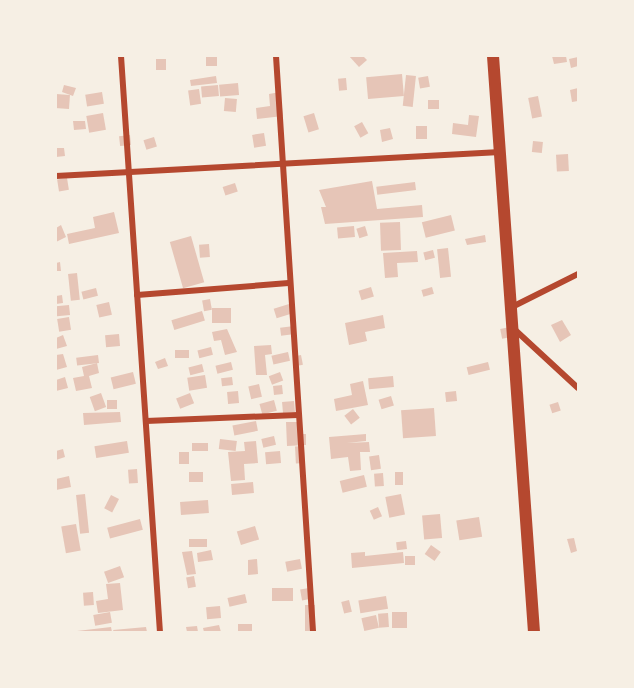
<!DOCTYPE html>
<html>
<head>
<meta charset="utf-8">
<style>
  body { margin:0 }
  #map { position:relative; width:634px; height:688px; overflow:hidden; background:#f6efe4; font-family:Manrope,sans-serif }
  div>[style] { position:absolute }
  .building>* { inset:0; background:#e6c5b7; transform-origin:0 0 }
  .minor>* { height:6px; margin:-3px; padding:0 3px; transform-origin:3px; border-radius:3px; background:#b5482f }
  .primary>* { height:12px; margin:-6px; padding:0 6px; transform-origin:6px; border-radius:6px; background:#b5482f }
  span { translate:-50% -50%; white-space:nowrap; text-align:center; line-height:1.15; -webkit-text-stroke:4.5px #f6efe4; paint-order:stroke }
  .frame { position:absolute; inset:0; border:57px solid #f6efe4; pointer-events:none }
</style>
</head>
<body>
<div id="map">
  <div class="building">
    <div style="left:206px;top:56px;width:11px;height:10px"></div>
    <div style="clip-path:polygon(349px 56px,363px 56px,367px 60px,359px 67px)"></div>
    <div style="clip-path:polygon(552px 56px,566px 56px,567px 62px,554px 64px)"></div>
    <div style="clip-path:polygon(578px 57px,578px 66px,571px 68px,569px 59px)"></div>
    <div style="left:156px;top:59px;width:10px;height:11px"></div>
    <div style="left:402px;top:74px;width:22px;height:36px;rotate:85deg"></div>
    <div style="left:406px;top:75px;width:10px;height:31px;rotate:6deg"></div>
    <div style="clip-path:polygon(216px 76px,217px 83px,191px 86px,190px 80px)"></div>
    <div style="left:428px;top:76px;width:11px;height:10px;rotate:80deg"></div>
    <div style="left:346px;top:78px;width:12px;height:8px;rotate:85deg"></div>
    <div style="left:238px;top:83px;width:12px;height:19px;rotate:85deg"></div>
    <div style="clip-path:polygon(64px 85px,76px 88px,73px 96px,62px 92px)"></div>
    <div style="left:218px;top:85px;width:11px;height:17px;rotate:85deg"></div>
    <div style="clip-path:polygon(578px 88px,578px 101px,572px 102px,570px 90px)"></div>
    <div style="left:199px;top:89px;width:15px;height:11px;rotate:82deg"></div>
    <div style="left:102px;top:92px;width:12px;height:17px;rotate:81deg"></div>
    <div style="clip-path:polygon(280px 92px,283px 116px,257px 119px,256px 108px,270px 106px,269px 94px)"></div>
    <div style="left:56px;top:94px;width:14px;height:14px;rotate:4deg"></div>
    <div style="left:538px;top:96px;width:21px;height:10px;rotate:79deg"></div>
    <div style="left:225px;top:98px;width:12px;height:13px;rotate:5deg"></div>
    <div style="left:428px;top:100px;width:11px;height:9px"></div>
    <div style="left:103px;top:113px;width:17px;height:17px;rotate:80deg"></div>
    <div style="left:314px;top:113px;width:17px;height:11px;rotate:73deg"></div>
    <div style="clip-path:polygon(469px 115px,479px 116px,476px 137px,452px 134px,453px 123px,468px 125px)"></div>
    <div style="clip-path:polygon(73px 121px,85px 121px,86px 129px,74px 130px)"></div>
    <div style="left:362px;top:122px;width:13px;height:9px;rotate:61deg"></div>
    <div style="left:416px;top:126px;width:11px;height:13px"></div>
    <div style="clip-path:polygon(390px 128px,393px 139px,382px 142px,380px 130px)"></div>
    <div style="left:264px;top:133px;width:13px;height:12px;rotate:81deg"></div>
    <div style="left:130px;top:135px;width:10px;height:11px;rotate:84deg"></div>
    <div style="left:154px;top:137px;width:10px;height:11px;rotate:73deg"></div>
    <div style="left:533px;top:141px;width:10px;height:11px;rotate:6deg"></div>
    <div style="clip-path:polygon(56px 148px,64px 148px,65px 156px,56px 157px)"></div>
    <div style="left:568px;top:154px;width:17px;height:12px;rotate:87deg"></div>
    <div style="left:67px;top:178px;width:12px;height:10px;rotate:81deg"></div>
    <div style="clip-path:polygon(372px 181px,377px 209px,422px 205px,423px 217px,325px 224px,321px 207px,326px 207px,319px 190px)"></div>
    <div style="left:415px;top:182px;width:8px;height:39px;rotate:83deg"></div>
    <div style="left:235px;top:183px;width:9px;height:13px;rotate:72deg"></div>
    <div style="clip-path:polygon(114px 212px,119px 233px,69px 244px,67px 234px,95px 228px,93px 217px)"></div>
    <div style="left:451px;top:215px;width:16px;height:30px;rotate:76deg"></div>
    <div style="left:400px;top:222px;width:28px;height:20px;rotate:88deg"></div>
    <div style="clip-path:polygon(61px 225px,66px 237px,56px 242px,56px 228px)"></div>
    <div style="left:354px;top:226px;width:11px;height:17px;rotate:85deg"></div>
    <div style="left:365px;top:226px;width:10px;height:9px;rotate:73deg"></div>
    <div style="clip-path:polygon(485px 235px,486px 242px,467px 245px,465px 239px)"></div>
    <div style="left:191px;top:236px;width:48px;height:22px;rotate:74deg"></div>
    <div style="left:209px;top:244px;width:13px;height:10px;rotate:86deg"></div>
    <div style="left:448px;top:248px;width:29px;height:11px;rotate:84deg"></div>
    <div style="left:433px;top:250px;width:8px;height:10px;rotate:76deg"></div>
    <div style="clip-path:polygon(417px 251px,418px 262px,397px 263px,398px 277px,385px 278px,383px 253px)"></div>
    <div style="clip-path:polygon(60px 262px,61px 271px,56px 271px,56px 263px)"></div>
    <div style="left:77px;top:273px;width:27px;height:9px;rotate:84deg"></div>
    <div style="left:371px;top:287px;width:10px;height:13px;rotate:73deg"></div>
    <div style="left:432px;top:287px;width:7px;height:11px;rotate:74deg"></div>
    <div style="left:96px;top:288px;width:8px;height:15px;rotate:76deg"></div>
    <div style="clip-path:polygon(62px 295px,63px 303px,56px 304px,56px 296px)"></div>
    <div style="left:210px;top:299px;width:11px;height:8px;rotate:80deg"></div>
    <div style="left:109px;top:302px;width:13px;height:13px;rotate:77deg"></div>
    <div style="left:289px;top:304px;width:10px;height:16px;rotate:73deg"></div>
    <div style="left:69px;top:305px;width:10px;height:13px;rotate:84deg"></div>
    <div style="left:212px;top:308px;width:19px;height:15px"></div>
    <div style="left:202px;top:311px;width:10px;height:32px;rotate:73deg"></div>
    <div style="clip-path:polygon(383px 315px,385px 328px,365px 332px,367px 341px,349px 345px,345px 323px)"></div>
    <div style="left:69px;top:317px;width:13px;height:12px;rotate:81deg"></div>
    <div style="clip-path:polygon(562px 320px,571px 335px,560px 342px,551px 325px)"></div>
    <div style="left:294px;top:326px;width:8px;height:14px;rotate:83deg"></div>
    <div style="left:510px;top:327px;width:10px;height:10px;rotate:79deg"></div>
    <div style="clip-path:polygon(227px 329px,237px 352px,225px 355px,221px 340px,214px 341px,212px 332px)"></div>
    <div style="left:119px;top:334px;width:12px;height:14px;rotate:85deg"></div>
    <div style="clip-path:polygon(63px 335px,67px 346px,56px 349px,56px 338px)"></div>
    <div style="clip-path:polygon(271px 345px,272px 354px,265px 355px,267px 375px,256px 375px,254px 346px)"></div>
    <div style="left:211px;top:347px;width:8px;height:14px;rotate:76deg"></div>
    <div style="left:189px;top:350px;width:8px;height:14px;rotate:90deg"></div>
    <div style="left:288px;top:352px;width:9px;height:17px;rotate:77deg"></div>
    <div style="clip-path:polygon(63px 354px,67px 367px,56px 370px,56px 355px)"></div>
    <div style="left:98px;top:355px;width:8px;height:22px;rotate:83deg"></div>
    <div style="left:301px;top:355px;width:10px;height:8px;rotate:79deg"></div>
    <div style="clip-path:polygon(165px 358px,168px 366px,158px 369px,155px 362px)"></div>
    <div style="left:231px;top:362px;width:8px;height:16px;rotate:76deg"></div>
    <div style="left:488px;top:362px;width:8px;height:22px;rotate:76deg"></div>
    <div style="clip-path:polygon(97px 363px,99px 373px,89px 376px,92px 388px,76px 391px,73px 378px,84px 376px,82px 367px)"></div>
    <div style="left:202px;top:364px;width:8px;height:14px;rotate:76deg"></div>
    <div style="left:133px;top:372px;width:12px;height:23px;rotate:76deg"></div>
    <div style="left:280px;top:372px;width:9px;height:12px;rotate:69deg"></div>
    <div style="left:205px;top:375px;width:13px;height:18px;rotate:81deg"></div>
    <div style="left:393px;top:376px;width:11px;height:25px;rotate:85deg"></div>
    <div style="clip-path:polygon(65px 377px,68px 388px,56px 391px,56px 380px)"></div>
    <div style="left:232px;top:377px;width:8px;height:11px;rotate:83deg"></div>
    <div style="clip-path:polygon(363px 381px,368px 405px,336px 411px,334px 399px,352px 395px,350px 384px)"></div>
    <div style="left:259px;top:384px;width:13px;height:11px;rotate:77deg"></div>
    <div style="left:282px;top:385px;width:9px;height:9px;rotate:84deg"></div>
    <div style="left:238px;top:391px;width:12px;height:11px;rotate:85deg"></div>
    <div style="left:456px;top:391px;width:10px;height:11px;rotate:84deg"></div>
    <div style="left:101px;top:393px;width:15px;height:12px;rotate:70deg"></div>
    <div style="left:190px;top:393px;width:11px;height:15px;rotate:68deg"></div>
    <div style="left:391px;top:396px;width:10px;height:13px;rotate:73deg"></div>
    <div style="left:117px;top:400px;width:9px;height:10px;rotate:90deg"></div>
    <div style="left:274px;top:400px;width:11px;height:15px;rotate:75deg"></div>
    <div style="left:294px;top:401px;width:11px;height:12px;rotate:85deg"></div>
    <div style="left:558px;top:402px;width:9px;height:9px;rotate:72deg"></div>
    <div style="left:434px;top:408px;width:28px;height:33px;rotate:86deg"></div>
    <div style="left:353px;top:409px;width:11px;height:11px;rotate:52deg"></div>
    <div style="clip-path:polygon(120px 412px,121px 422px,84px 425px,83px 413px)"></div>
    <div style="left:256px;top:421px;width:10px;height:24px;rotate:79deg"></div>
    <div style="clip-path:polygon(286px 422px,299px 422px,299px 434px,306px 434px,306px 445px,287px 446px)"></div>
    <div style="clip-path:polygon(366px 434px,366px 441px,347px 443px,369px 442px,370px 452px,360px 452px,361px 470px,350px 471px,348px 457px,331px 459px,329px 437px)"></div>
    <div style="left:274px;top:436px;width:9px;height:13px;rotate:77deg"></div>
    <div style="left:220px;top:439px;width:17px;height:10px;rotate:7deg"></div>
    <div style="left:127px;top:441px;width:12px;height:33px;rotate:81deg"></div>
    <div style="clip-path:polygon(256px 441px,258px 463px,244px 464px,245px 480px,231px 481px,228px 452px,245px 451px,244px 442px)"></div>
    <div style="left:192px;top:443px;width:16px;height:8px"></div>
    <div style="left:304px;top:446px;width:17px;height:9px;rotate:87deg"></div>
    <div style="clip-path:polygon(63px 449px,65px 457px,56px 460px,56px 451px)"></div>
    <div style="left:280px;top:451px;width:12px;height:15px;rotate:85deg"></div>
    <div style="left:179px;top:452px;width:10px;height:12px"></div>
    <div style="left:379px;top:455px;width:14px;height:10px;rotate:82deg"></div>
    <div style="left:137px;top:469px;width:14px;height:9px;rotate:86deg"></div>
    <div style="left:189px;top:472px;width:14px;height:10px"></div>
    <div style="left:403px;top:472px;width:13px;height:8px;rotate:90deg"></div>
    <div style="left:383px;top:473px;width:13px;height:9px;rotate:86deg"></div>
    <div style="left:364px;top:475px;width:12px;height:25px;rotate:76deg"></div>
    <div style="clip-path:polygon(69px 476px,71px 487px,56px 490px,56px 479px)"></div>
    <div style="left:253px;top:482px;width:11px;height:22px;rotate:85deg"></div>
    <div style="left:85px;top:494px;width:39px;height:9px;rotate:84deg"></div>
    <div style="left:401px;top:494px;width:21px;height:16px;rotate:79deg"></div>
    <div style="left:111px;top:495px;width:9px;height:15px;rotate:27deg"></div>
    <div style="left:208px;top:500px;width:13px;height:28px;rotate:86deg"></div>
    <div style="left:378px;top:507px;width:10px;height:9px;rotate:66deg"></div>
    <div style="left:440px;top:514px;width:24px;height:18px;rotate:85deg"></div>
    <div style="left:479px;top:517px;width:20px;height:23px;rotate:81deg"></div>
    <div style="left:140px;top:519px;width:11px;height:34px;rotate:75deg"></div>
    <div style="left:76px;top:524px;width:27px;height:15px;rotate:80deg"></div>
    <div style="left:255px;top:526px;width:14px;height:19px;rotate:73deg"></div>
    <div style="clip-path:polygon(574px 538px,577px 551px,571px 553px,567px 539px)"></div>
    <div style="left:207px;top:539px;width:8px;height:18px;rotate:90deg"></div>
    <div style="left:406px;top:541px;width:8px;height:10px;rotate:83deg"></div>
    <div style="left:431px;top:545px;width:12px;height:11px;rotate:35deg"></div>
    <div style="clip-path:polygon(211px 550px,213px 560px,198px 562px,197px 553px)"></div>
    <div style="clip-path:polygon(192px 551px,196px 574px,187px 575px,182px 552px)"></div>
    <div style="clip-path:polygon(365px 552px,365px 556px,403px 552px,404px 563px,352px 568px,351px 553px)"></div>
    <div style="left:415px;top:556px;width:9px;height:10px;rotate:90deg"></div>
    <div style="clip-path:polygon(257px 559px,258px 574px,248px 575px,248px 560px)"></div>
    <div style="left:300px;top:559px;width:10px;height:15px;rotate:79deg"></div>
    <div style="left:120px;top:566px;width:12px;height:17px;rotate:70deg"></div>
    <div style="left:194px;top:576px;width:11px;height:8px;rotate:80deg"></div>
    <div style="clip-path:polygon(120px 583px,123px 610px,98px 613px,96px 601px,108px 599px,106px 584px)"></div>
    <div style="left:293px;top:588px;width:13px;height:21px;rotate:90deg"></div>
    <div style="left:309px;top:588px;width:11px;height:9px;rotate:80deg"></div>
    <div style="left:93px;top:592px;width:13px;height:10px;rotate:86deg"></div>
    <div style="left:245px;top:594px;width:9px;height:18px;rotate:77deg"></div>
    <div style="left:386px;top:596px;width:13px;height:28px;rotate:81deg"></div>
    <div style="left:349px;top:600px;width:12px;height:8px;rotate:76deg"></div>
    <div style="left:305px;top:605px;width:10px;height:27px"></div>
    <div style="left:220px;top:606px;width:12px;height:14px;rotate:85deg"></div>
    <div style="left:110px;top:612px;width:11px;height:17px;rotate:80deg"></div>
    <div style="left:392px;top:612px;width:15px;height:16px"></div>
    <div style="left:388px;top:613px;width:14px;height:10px;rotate:86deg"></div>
    <div style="left:376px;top:615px;width:13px;height:15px;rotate:77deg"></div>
    <div style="left:252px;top:624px;width:8px;height:14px;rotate:90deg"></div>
    <div style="clip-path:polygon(219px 625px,221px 632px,204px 632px,203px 628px)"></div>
    <div style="clip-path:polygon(197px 626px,198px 632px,187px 632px,186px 627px)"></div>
    <div style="clip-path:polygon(111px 627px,112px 632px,77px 632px,77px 631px)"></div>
    <div style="clip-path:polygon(146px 627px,147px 632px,114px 632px,113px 630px)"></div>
  </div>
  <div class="minor">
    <div style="left:121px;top:56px;width:577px;rotate:86.13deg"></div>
    <div style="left:276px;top:56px;width:577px;rotate:86.32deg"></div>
    <div style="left:56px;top:176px;width:445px;rotate:-3.1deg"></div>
    <div style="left:137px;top:295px;width:152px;rotate:-4.5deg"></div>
    <div style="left:512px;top:307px;width:74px;rotate:-26.6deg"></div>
    <div style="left:513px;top:328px;width:88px;rotate:42.7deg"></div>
    <div style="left:146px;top:421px;width:152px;rotate:-2.3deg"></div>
  </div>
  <div class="primary">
    <div style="left:493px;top:56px;width:577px;rotate:85.93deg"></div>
  </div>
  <div class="frame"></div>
</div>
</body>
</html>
